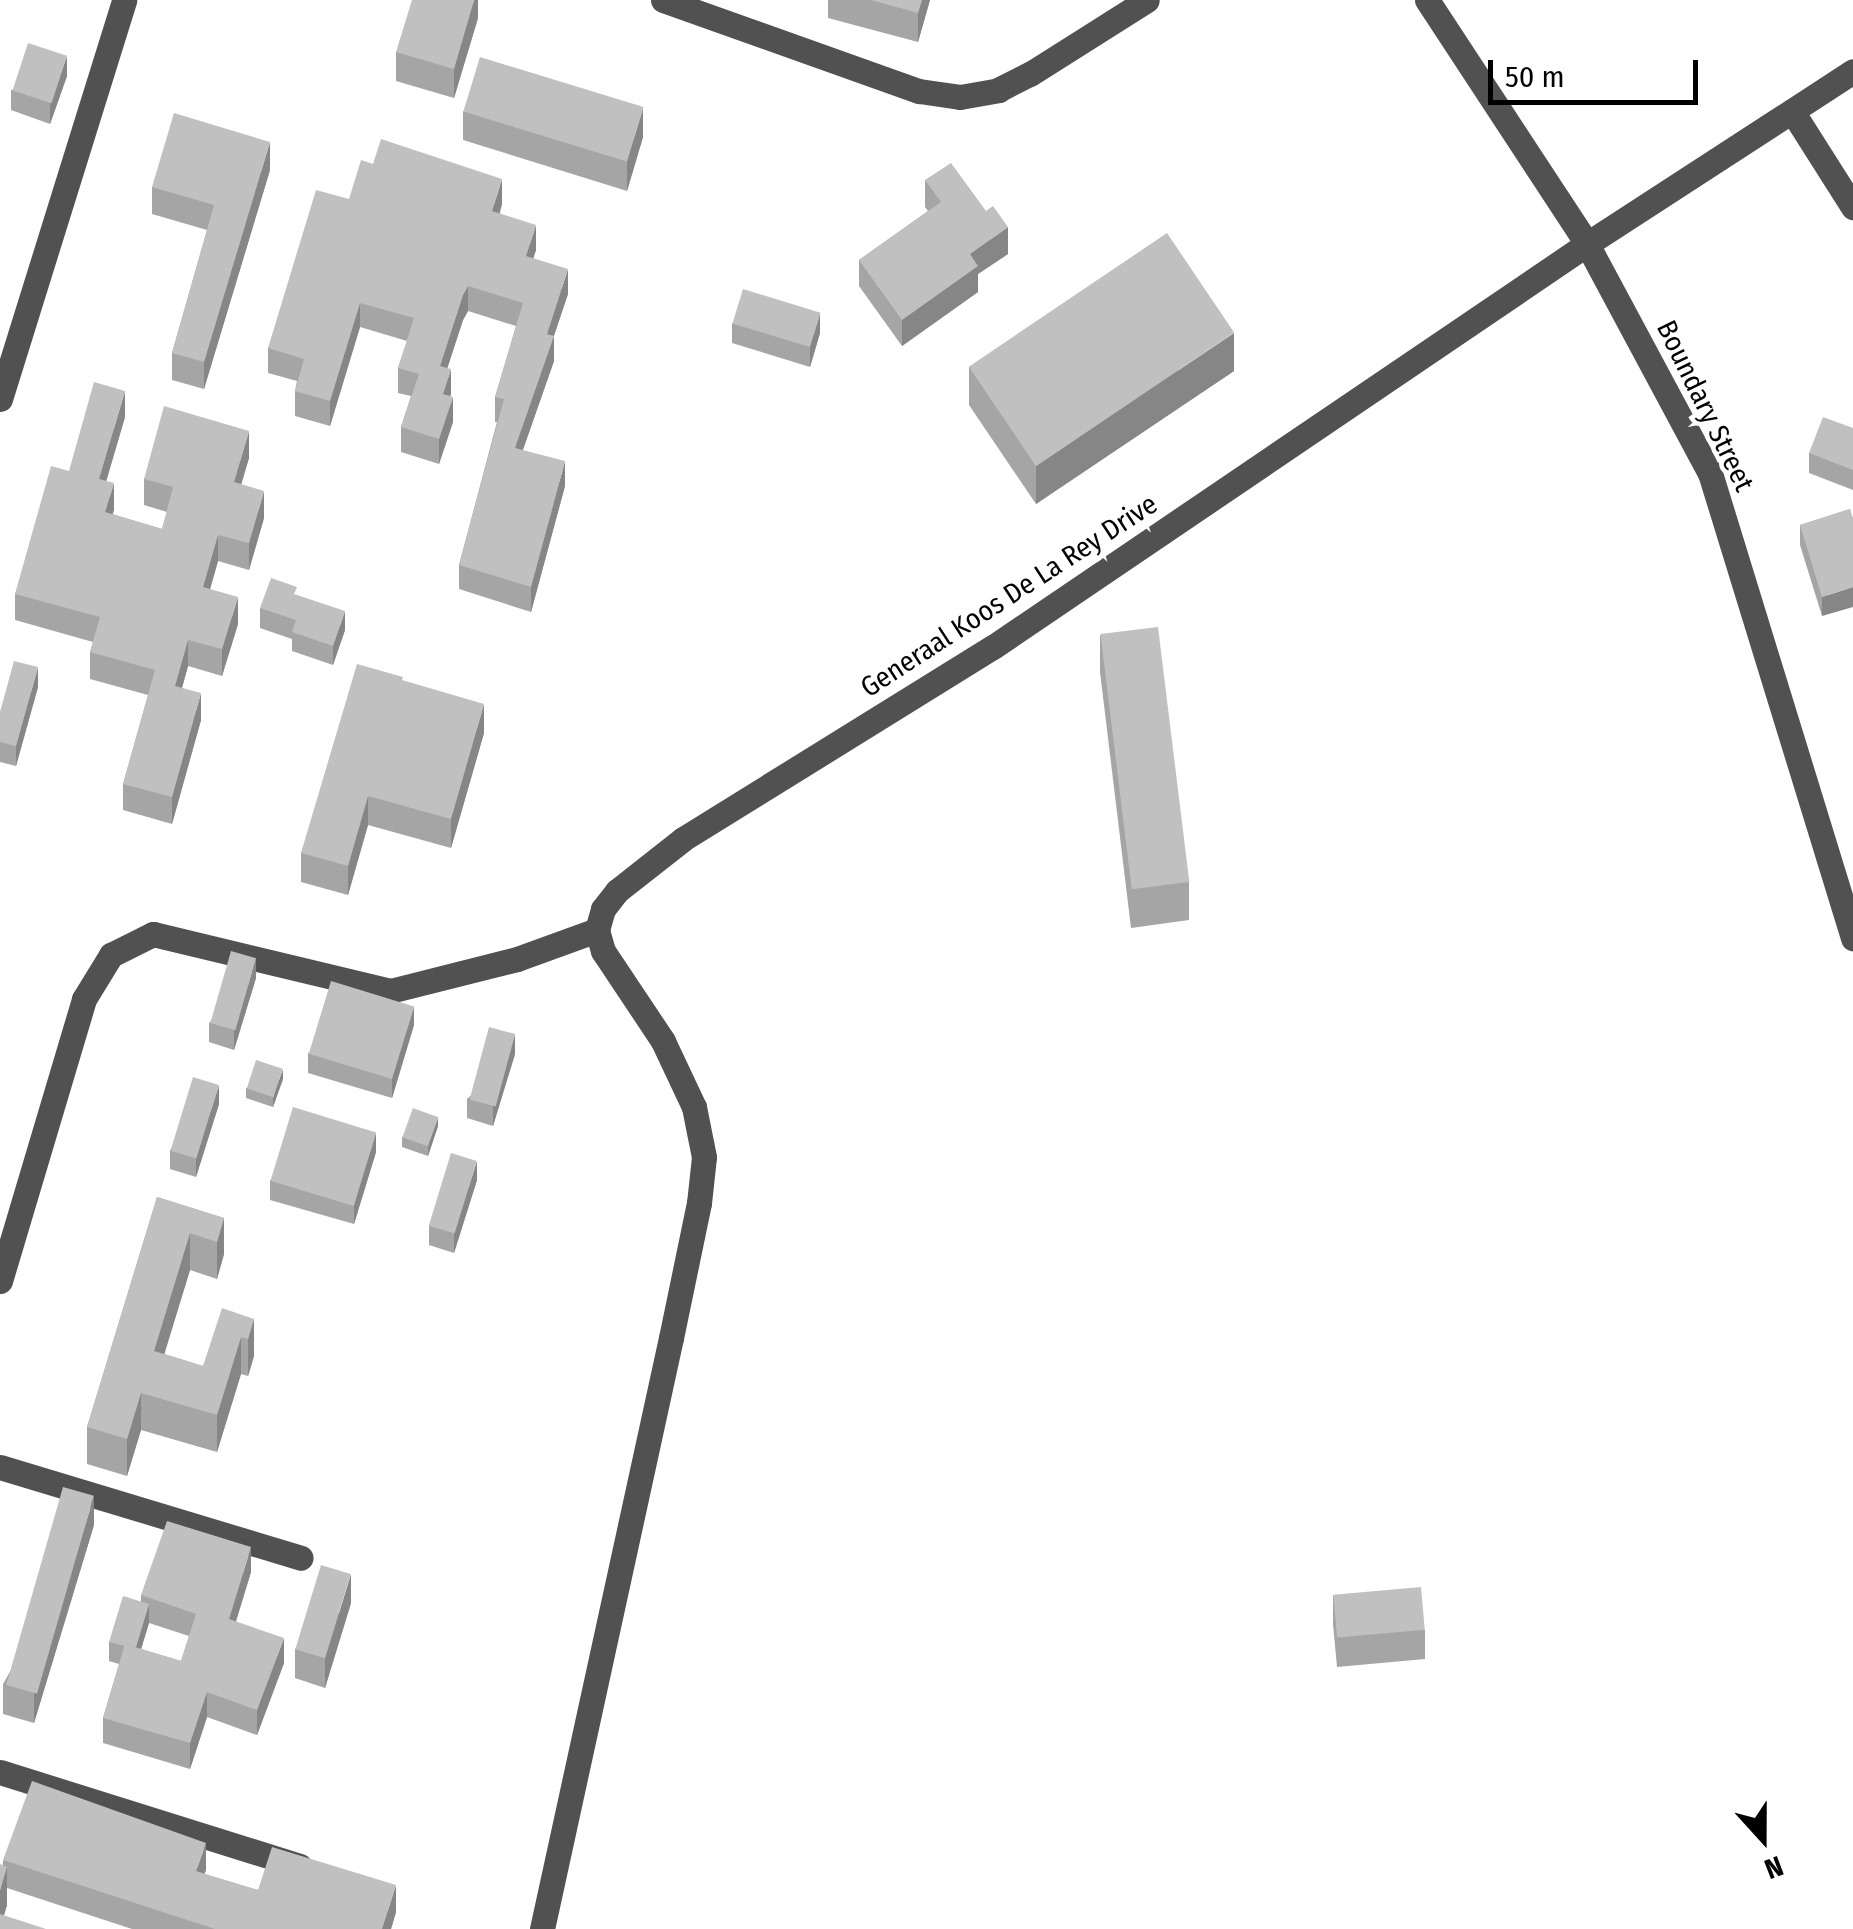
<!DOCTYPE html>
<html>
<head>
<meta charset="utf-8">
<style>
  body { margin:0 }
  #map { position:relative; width:1853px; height:1929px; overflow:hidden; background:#fff; font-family:"Fira Sans Condensed",sans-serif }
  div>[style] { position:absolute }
  .minor>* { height:25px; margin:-12.5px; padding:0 12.5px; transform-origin:12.5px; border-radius:12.5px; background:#515151 }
  .wall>* { inset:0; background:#a5a5a5 }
  .shaded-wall>* { inset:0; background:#868686 }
  .building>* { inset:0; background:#c0c0c0; transform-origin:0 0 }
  span { translate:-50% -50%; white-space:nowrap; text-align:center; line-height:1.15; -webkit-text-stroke:9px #fff; paint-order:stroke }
  .street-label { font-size:28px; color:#000 }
  .north { position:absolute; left:1713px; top:1789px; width:100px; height:100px; -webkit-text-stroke:8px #fff; paint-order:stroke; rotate:159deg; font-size:28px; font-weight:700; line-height:40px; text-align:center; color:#000 }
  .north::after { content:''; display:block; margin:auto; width:35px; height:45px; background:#000; clip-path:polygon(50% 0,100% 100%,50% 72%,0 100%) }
  .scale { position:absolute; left:1488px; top:60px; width:210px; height:45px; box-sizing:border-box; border:5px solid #000; border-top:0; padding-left:12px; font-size:30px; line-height:35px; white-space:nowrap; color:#000; -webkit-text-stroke:8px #fff; paint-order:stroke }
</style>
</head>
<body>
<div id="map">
  <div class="minor">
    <div style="left:663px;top:0;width:272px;rotate:19.6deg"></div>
    <div style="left:919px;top:91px;width:41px;rotate:8.3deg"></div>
    <div style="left:960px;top:97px;width:39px;rotate:-10deg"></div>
    <div style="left:998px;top:90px;width:36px;rotate:-27deg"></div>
    <div style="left:1030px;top:74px;width:138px;rotate:-32.3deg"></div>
    <div style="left:1427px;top:0;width:292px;rotate:56.7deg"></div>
    <div style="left:1587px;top:244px;width:260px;rotate:61.8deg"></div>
    <div style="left:1710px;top:473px;width:487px;rotate:72.9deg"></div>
    <div style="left:1792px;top:111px;width:114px;rotate:57.6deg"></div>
    <div style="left:0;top:399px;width:418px;rotate:-72.7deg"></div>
    <div style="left:0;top:1281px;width:294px;rotate:-73.4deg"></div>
    <div style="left:84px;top:999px;width:52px;rotate:-58.5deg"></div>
    <div style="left:111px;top:955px;width:47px;rotate:-26.6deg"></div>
    <div style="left:153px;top:934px;width:244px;rotate:13.5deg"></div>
    <div style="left:390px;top:991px;width:131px;rotate:-14.1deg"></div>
    <div style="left:517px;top:959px;width:85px;rotate:-19.9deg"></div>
    <div style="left:597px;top:930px;width:22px;rotate:-74deg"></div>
    <div style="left:603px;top:909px;width:23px;rotate:-52deg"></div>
    <div style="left:617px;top:891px;width:84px;rotate:-38.2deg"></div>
    <div style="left:683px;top:839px;width:365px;rotate:-31.8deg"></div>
    <div style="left:993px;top:647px;width:718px;rotate:-34.15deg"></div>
    <div style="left:1587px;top:244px;width:317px;rotate:-33deg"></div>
    <div style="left:0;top:1467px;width:314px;rotate:16.8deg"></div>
    <div style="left:0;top:1772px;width:314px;rotate:17.4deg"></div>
    <div style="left:542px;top:1929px;width:605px;rotate:-77.69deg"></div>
    <div style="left:671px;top:1338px;width:138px;rotate:-78.3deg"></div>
    <div style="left:699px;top:1203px;width:46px;rotate:-83.8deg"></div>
    <div style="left:704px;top:1157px;width:51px;rotate:-101.3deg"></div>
    <div style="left:694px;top:1107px;width:73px;rotate:-115.2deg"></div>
    <div style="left:663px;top:1041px;width:108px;rotate:-123.7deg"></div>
    <div style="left:603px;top:951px;width:22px;rotate:-106deg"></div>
  </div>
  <div class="wall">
    <div style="clip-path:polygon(478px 0,478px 18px,454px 98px,396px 81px,396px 52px)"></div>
    <div style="clip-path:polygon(828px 0,930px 0,918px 42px,828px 18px)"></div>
    <div style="clip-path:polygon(67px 76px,50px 124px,11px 110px,11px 90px)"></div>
    <div style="clip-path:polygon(463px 111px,643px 137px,627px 191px,463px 140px)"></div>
    <div style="clip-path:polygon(270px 170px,204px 389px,172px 380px,172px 353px,207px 230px,152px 214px,152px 187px)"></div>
    <div style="clip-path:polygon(925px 180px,1008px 254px,978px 274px,978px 292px,902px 346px,859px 286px,859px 260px,928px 211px,925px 207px)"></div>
    <div style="clip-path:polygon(349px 199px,502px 204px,500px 213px,536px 250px,533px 258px,568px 294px,554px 336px,554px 361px,523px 450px,565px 486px,531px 612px,459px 589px,459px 565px,497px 422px,495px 422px,495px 397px,516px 326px,468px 311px,463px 320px,447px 368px,453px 422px,439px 464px,401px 452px,401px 427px,411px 396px,398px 393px,398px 368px,407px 341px,360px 327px,330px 426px,295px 416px,295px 391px,297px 381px,268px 373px,268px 348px)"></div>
    <div style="clip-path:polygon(732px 323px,820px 333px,810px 367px,732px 343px)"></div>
    <div style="clip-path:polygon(969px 367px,1234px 371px,1036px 504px,969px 405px)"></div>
    <div style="clip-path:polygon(125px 417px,106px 481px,114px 510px,112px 514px,162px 529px,167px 512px,144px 505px,144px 479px,249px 458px,241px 484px,264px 518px,249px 570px,218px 561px,210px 589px,238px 624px,222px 676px,188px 666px,182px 688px,201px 720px,172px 824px,123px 810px,123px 784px,148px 695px,90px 679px,90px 652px,93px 642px,15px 620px,15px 594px,69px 471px)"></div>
    <div style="clip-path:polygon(1853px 428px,1853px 490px,1809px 473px,1809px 453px)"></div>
    <div style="clip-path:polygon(1850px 509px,1822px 616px,1800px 545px,1800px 525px)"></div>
    <div style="clip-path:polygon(297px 595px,345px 630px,333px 665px,292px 651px,292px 639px,260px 628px,260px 608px)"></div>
    <div style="clip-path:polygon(1100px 634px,1189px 882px,1189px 920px,1131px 928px,1100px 672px)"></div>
    <div style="clip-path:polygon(403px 681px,484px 733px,451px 848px,368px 825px,348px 895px,301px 882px,301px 853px)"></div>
    <div style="clip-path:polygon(38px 687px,16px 766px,0 762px,0 712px)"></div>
    <div style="clip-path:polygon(256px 978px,234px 1050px,209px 1042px,209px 1023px)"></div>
    <div style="clip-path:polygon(414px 1025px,392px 1098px,308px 1073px,308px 1053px)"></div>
    <div style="clip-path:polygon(515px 1054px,493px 1126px,467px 1118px,467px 1099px)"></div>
    <div style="clip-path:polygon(283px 1079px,273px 1107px,246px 1098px,246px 1088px)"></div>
    <div style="clip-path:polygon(219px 1104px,196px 1177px,170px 1169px,170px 1150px)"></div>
    <div style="clip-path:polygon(438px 1126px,428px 1156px,402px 1147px,402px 1137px)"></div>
    <div style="clip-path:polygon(376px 1152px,354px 1224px,270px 1200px,270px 1180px)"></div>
    <div style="clip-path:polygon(477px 1180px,454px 1253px,429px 1245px,429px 1226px)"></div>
    <div style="clip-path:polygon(157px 1197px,224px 1218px,224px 1254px,217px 1279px,190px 1270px,164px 1354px,203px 1366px,254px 1319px,254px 1356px,248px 1376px,241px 1374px,217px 1452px,141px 1430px,127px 1476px,87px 1464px,87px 1427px)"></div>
    <div style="clip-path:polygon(94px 1525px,34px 1723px,3px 1714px,3px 1684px)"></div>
    <div style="clip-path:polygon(evenodd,251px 1572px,236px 1621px,284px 1663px,257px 1735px,207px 1717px,190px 1769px,103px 1743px,103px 1718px,119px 1664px,109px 1661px,109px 1642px,141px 1601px,141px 1595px,251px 1572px,149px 1623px,189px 1636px,181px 1661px,141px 1649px,149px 1623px)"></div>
    <div style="clip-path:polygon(1333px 1595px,1425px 1630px,1425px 1659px,1337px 1667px,1333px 1624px)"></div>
    <div style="clip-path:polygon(351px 1603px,325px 1688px,295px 1678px,295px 1649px)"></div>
    <div style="clip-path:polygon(3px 1860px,206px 1870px,204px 1874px,258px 1890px,396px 1912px,391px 1929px,132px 1929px,7px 1888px,7px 1905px,0 1929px)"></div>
  </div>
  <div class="shaded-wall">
    <div style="clip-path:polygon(474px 0,478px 0,478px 18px,454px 98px,454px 69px)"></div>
    <div style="clip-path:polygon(922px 0,930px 0,918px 42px,918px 13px)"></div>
    <div style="clip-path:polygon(67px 56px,67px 76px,50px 124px,50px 104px)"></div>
    <div style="clip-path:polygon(643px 108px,643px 137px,627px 191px,627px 162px)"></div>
    <div style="clip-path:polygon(270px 142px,270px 170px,204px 389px,204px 362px)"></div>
    <div style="clip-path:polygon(502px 179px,502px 204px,492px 236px,492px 211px)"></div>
    <div style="clip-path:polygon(536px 225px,536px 250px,526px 281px,526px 256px)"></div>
    <div style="clip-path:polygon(1008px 227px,1008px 254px,978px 274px,978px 292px,902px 346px,902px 320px,970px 254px)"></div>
    <div style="clip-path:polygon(568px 269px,568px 294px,550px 347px,554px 336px,554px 361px,515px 472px,515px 448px,547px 334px)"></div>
    <div style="clip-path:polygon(468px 286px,468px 311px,463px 320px,440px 391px,440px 366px,463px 295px)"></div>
    <div style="clip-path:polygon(360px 303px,360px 327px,330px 426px,330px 401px)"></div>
    <div style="clip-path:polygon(820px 313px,820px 333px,810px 367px,810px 347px)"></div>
    <div style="clip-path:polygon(1234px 333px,1234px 371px,1036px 504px,1036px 466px)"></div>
    <div style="clip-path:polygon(451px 369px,451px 394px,443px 419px,443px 394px)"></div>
    <div style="clip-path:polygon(125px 391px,125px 417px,99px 506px,99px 479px)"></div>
    <div style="clip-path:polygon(453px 397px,453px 422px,439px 464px,439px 439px)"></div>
    <div style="clip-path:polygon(249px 431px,249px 458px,234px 509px,234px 482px)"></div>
    <div style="clip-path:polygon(565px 461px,565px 486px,531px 612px,531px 587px)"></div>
    <div style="clip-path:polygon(114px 483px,114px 510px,105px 539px,105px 512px)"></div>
    <div style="clip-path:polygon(264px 491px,264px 518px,249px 570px,249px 543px)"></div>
    <div style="clip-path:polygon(218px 535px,218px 561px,203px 614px,203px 587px)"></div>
    <div style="clip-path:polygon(1853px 587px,1853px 607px,1822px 616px,1822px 597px)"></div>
    <div style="clip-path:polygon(238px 597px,238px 624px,222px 676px,222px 649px)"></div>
    <div style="clip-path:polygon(345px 611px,345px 630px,333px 665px,333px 646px)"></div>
    <div style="clip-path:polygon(188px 640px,188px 666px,175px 713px,175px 686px)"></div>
    <div style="clip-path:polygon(38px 667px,38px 687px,16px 766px,16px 746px)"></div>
    <div style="clip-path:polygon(201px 693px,201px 720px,172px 824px,172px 797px)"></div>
    <div style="clip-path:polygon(484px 704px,484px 733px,451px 848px,451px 819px)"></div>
    <div style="clip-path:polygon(368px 796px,368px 825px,348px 895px,348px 866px)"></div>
    <div style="clip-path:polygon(256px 958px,256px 978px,234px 1050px,234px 1031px)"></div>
    <div style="clip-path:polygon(414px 1006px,414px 1025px,392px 1098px,392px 1078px)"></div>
    <div style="clip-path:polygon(515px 1034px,515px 1054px,493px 1126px,493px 1107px)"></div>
    <div style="clip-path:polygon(283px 1069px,283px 1079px,273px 1107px,273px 1097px)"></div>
    <div style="clip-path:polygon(219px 1085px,219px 1104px,196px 1177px,196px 1157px)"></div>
    <div style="clip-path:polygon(438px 1117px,438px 1126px,428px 1156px,428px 1146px)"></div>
    <div style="clip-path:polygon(376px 1132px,376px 1152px,354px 1224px,354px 1205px)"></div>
    <div style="clip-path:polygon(477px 1161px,477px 1180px,454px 1253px,454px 1233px)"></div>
    <div style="clip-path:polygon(224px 1218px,224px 1254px,217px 1279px,217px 1242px)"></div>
    <div style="clip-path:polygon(190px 1233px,190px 1270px,154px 1388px,154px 1351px)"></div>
    <div style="clip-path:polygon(254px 1319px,254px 1356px,248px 1376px,248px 1339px)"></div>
    <div style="clip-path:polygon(241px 1337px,241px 1374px,217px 1452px,217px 1415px)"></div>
    <div style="clip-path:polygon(141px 1393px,141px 1430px,127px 1476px,127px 1439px)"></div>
    <div style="clip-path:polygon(94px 1496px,94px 1525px,34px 1723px,34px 1693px)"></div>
    <div style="clip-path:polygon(251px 1547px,251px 1572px,229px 1644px,229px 1619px)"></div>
    <div style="clip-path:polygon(351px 1574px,351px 1603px,325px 1688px,325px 1659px)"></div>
    <div style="clip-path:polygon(149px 1604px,149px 1623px,135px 1669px,135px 1650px)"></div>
    <div style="clip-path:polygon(284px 1638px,284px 1663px,257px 1735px,257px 1710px)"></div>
    <div style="clip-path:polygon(207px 1692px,207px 1717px,190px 1769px,190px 1743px)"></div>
    <div style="clip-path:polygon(206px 1843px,206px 1870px,196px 1898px,196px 1871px)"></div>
    <div style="clip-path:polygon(7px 1867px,7px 1905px,0 1928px,0 1890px)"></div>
    <div style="clip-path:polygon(396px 1885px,396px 1912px,391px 1929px,382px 1929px)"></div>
  </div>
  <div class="building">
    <div style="clip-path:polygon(412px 0,474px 0,454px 69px,396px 52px)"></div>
    <div style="clip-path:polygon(871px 0,922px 0,918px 13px)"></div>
    <div style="left:28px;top:43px;width:41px;height:50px;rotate:18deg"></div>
    <div style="left:480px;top:57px;width:171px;height:57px;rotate:17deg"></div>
    <div style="clip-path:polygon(174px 113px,270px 142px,204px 362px,172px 353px,214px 205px,152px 187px)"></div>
    <div style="clip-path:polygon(381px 139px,502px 179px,492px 211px,536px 225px,526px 256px,568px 269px,547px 334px,554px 336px,515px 448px,565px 461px,531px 587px,459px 565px,504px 399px,495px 397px,523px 303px,468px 286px,463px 295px,440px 366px,451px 369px,443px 394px,453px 397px,439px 439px,401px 427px,419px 374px,398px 368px,414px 318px,360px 303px,330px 401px,295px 391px,304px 359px,268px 348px,316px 190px,349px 199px,361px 160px,373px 164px)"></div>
    <div style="clip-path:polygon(951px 163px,986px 211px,993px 206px,1008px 227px,970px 254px,978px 266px,902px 320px,859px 260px,941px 202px,925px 180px)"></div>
    <div style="left:1167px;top:233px;width:120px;height:239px;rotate:56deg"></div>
    <div style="left:743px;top:289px;width:81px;height:36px;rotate:17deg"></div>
    <div style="clip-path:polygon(94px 382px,125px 391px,99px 479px,114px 483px,105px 512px,162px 529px,173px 487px,144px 479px,164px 406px,249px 431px,234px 482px,264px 491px,249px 543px,218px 535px,203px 587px,238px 597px,222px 649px,188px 640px,175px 686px,201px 693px,172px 797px,123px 784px,155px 670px,90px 652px,100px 617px,15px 594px,51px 466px,69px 471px)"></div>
    <div style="clip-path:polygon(1823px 417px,1853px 428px,1853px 470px,1809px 453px)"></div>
    <div style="clip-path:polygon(1850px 509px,1853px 518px,1853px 587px,1822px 597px,1800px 525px)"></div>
    <div style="clip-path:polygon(271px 578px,297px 587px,294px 594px,345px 611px,333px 646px,292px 632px,296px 620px,260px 608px)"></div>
    <div style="left:1158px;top:627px;width:257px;height:58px;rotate:83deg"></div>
    <div style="clip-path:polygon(14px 661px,38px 667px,16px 746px,0 742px,0 712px)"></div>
    <div style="clip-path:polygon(357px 664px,403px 677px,402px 680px,484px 704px,451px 819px,368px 796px,348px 866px,301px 853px)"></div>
    <div style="left:231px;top:951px;width:26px;height:75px;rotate:16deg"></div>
    <div style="left:331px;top:981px;width:87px;height:76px;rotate:17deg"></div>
    <div style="left:489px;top:1027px;width:27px;height:75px;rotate:15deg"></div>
    <div style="left:256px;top:1060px;width:28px;height:30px;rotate:18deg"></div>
    <div style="left:193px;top:1077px;width:27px;height:77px;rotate:17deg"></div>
    <div style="left:293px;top:1107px;width:87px;height:77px;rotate:17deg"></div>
    <div style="left:413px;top:1108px;width:27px;height:31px;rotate:20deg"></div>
    <div style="left:451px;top:1153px;width:27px;height:76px;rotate:17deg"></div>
    <div style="clip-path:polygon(157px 1197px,224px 1218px,217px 1242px,190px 1233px,154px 1351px,203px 1366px,222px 1308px,254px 1319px,248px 1339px,241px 1337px,217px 1415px,141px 1393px,127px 1439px,87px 1427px)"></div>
    <div style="left:63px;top:1487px;width:32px;height:206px;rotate:16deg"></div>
    <div style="clip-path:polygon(167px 1521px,251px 1547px,229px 1619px,284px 1638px,257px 1710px,207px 1692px,190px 1743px,103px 1718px,125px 1644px,181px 1661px,196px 1614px,141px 1595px)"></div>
    <div style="left:321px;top:1565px;width:31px;height:88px;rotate:17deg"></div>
    <div style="left:1421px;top:1587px;width:43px;height:88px;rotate:85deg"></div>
    <div style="clip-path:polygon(123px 1596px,149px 1604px,136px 1647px,125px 1644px,125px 1646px,109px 1642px)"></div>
    <div style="clip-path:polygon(32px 1781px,206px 1843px,196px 1871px,258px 1890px,272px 1847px,396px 1885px,382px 1929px,215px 1929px,3px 1860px)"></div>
    <div style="clip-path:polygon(0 1864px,7px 1867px,0 1890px)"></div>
    <div style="clip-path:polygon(0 1914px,46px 1929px,0 1929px)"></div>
  </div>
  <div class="street-label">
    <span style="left:1705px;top:406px;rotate:64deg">Boundary Street</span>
    <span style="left:1009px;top:596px;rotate:-33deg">Generaal Koos De La Rey Drive</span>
  </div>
  <div class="north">N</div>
  <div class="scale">50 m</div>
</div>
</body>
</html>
